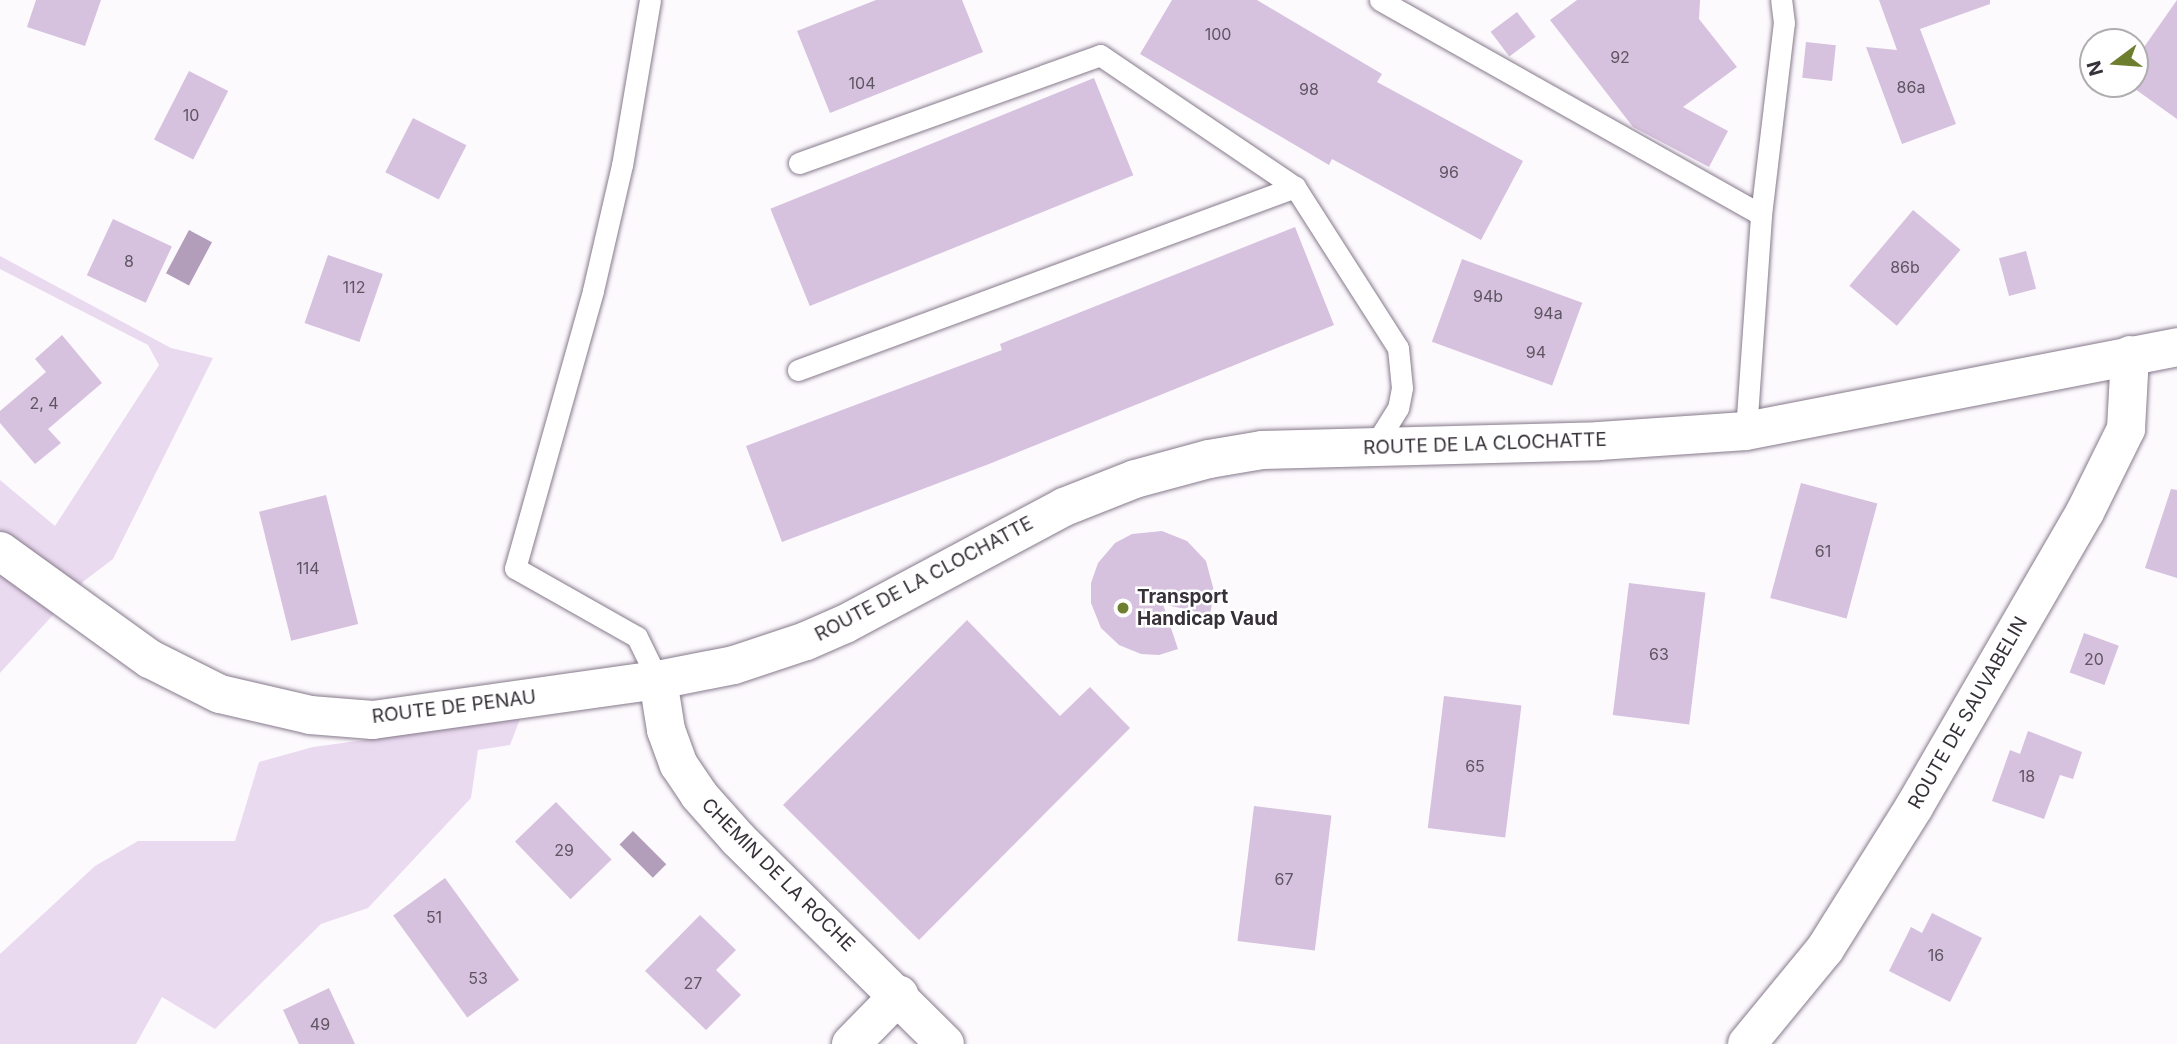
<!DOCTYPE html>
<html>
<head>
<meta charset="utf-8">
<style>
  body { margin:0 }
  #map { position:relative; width:2177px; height:1044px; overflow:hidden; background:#fdfafe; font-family:Inter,sans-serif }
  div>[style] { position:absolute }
  .green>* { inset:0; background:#eadaf0 }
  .water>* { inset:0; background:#b29eba; transform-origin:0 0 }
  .building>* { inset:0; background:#d6c1de; transform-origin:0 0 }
  .roads { filter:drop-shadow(0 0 2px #877a8c) drop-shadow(0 0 2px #877a8c) }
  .service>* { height:21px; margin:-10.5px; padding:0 10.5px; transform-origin:10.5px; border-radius:10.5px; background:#fff }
  .minor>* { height:38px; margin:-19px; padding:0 19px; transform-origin:19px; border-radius:19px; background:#fff }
  .dots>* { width:19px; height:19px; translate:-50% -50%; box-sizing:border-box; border:4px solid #fff; border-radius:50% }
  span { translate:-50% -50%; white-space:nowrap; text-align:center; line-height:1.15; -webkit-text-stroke:5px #fff; paint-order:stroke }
  .number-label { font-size:16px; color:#5f5562 }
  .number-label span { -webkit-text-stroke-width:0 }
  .street-label { font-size:19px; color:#373139 }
  .poi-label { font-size:19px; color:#373139; font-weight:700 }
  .left { translate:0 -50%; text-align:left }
  .north { position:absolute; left:2079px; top:28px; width:70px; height:70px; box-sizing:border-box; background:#fff; border:2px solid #afadb0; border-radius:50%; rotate:254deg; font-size:19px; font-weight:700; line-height:28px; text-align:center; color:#373139 }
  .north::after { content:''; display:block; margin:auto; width:24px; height:32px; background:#6d7f2e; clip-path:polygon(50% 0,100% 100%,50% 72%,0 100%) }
</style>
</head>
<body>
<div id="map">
  <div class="green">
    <div style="clip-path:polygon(0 256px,171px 348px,213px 358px,113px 559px,84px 581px,0 673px,0 480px,55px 526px,159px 365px,148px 345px,0 269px)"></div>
    <div style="clip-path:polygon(520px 719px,510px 745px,478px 750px,471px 798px,368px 908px,321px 924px,215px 1029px,162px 997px,136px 1044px,0 1044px,0 954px,95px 866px,138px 841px,235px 841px,259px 762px,313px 747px)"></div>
  </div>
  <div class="water">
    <div style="left:189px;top:230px;width:26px;height:49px;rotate:28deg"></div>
    <div style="left:633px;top:831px;width:47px;height:19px;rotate:45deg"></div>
  </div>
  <div class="building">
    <div style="clip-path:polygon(36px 0,101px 0,85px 46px,27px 27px)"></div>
    <div style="clip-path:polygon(876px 0,962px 0,983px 52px,830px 113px,797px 31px)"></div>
    <div style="clip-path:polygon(1172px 0,1257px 0,1382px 74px,1377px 82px,1523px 161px,1481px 240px,1332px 159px,1329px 165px,1140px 54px)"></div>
    <div style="clip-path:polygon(1577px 0,1700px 0,1699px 19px,1737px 67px,1683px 107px,1728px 131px,1709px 167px,1633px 127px,1550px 20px)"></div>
    <div style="clip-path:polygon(1879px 0,1990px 0,1990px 4px,1920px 29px,1956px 124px,1902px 144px,1866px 47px,1897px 50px)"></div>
    <div style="clip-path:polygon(2177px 0,2177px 119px,2135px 89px,2135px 60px)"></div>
    <div style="left:1517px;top:12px;width:31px;height:33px;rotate:53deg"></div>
    <div style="left:1806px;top:42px;width:30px;height:36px;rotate:6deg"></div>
    <div style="left:189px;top:71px;width:44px;height:77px;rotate:27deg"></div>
    <div style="left:1094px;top:78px;width:105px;height:349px;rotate:68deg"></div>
    <div style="left:413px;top:118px;width:60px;height:61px;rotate:27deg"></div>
    <div style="left:1913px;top:210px;width:62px;height:99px;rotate:40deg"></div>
    <div style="left:113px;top:219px;width:65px;height:62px;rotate:25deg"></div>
    <div style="clip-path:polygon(1295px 227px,1334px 325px,989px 464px,782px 542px,746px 446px,1002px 350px,1000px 344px)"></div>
    <div style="left:2026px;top:251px;width:39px;height:28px;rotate:75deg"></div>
    <div style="left:328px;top:255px;width:58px;height:72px;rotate:19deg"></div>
    <div style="left:1462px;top:259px;width:128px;height:88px;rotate:20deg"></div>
    <div style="clip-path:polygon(62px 335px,102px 383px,48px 429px,61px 443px,35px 464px,0 423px,0 411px,46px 372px,35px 359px)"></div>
    <div style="left:1801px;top:483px;width:79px;height:119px;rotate:15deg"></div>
    <div style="clip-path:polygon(2171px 489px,2177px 490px,2177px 578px,2145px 568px)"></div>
    <div style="left:326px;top:495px;width:133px;height:69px;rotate:76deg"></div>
    <div style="clip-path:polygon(1162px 531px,1187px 541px,1206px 561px,1214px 591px,1210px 615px,1163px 604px,1178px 649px,1159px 655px,1141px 654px,1119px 645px,1101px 628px,1091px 603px,1091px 583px,1098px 563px,1115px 543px,1132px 534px)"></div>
    <div style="left:1629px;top:583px;width:77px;height:133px;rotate:7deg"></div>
    <div style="clip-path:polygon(967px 620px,1060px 716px,1090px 687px,1130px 728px,919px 940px,783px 805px)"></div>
    <div style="left:2084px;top:633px;width:37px;height:42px;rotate:20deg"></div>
    <div style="left:1444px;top:696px;width:78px;height:133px;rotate:7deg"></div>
    <div style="clip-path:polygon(2028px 731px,2082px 752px,2073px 779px,2060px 775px,2044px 819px,1992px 801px,2010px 750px,2020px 754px)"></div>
    <div style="left:556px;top:802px;width:80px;height:57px;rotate:46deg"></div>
    <div style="left:1254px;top:806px;width:78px;height:136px;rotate:7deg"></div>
    <div style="left:445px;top:878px;width:126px;height:64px;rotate:54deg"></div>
    <div style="clip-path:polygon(1932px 913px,1982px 938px,1950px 1002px,1889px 971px,1911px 927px,1922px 933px)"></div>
    <div style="clip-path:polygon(700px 915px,736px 950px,716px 970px,741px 995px,706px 1030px,645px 971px)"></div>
    <div style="clip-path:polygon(329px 988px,355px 1044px,299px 1044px,283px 1010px)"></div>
  </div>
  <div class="roads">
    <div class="service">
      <div style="left:650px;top:0;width:167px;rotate:99.6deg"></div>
      <div style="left:622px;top:165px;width:129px;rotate:103deg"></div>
      <div style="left:593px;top:291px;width:288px;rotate:105.7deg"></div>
      <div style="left:515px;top:568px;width:140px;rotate:29.5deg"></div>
      <div style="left:637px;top:637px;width:48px;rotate:64deg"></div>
      <div style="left:1380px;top:0;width:437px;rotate:29.4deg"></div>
      <div style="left:799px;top:163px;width:320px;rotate:-19.7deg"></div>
      <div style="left:1100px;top:55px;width:235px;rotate:34.1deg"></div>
      <div style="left:798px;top:370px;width:530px;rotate:-20.21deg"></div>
      <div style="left:1295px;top:187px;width:191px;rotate:57.4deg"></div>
      <div style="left:1398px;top:348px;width:40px;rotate:84.3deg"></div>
      <div style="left:1402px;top:388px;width:20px;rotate:101deg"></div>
      <div style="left:1398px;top:408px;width:47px;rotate:122deg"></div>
      <div style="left:1746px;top:431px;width:217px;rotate:-86deg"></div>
      <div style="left:1761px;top:215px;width:193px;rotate:-83.2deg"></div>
      <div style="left:1784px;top:23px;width:23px;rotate:-97deg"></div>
    </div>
    <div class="minor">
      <div style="left:0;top:551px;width:185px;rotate:35.8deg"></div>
      <div style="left:150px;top:659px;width:78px;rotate:26.6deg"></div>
      <div style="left:220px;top:694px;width:92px;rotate:13.1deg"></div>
      <div style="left:310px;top:715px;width:63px;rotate:4.5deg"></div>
      <div style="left:373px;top:720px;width:288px;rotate:-8deg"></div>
      <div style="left:658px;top:680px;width:77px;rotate:-11.2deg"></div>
      <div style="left:734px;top:665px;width:76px;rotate:-18.4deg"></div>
      <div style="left:806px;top:641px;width:43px;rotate:-23.6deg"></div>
      <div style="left:845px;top:624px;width:248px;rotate:-28.1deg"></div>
      <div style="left:1064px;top:507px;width:76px;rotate:-21.5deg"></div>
      <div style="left:1135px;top:479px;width:77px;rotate:-15.1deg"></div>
      <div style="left:1209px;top:459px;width:54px;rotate:-9.6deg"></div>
      <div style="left:1262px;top:450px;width:337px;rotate:-1.5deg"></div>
      <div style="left:1599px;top:441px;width:147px;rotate:-3.9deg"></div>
      <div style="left:1746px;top:431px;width:439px;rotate:-11deg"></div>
      <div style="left:658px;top:680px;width:51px;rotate:80.9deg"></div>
      <div style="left:666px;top:730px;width:37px;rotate:70deg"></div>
      <div style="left:679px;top:765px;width:36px;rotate:56deg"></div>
      <div style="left:699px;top:795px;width:59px;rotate:48.4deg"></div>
      <div style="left:738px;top:839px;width:291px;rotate:44.7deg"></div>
      <div style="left:851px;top:1044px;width:69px;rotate:-45.6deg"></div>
      <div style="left:1747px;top:1044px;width:123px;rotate:-50.6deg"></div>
      <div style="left:1825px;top:949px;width:168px;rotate:-57.9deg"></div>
      <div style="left:1914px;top:807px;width:341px;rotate:-59.9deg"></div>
      <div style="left:2085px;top:512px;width:93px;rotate:-63.7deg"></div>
      <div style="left:2126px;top:429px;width:74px;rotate:-86.9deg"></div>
    </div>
  </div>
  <div class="dots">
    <div style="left:1123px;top:608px;background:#6d7f2e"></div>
  </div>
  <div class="number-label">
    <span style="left:1218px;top:34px">100</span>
    <span style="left:1620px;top:57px">92</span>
    <span style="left:862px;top:83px">104</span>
    <span style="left:1911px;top:87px">86a</span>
    <span style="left:1309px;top:89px">98</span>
    <span style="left:191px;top:115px">10</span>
    <span style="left:1449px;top:172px">96</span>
    <span style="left:129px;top:261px">8</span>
    <span style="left:1905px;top:267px">86b</span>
    <span style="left:354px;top:287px">112</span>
    <span style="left:1488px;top:296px">94b</span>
    <span style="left:1548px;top:313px">94a</span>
    <span style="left:1536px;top:352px">94</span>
    <span style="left:44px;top:403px">2, 4</span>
    <span style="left:1823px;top:551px">61</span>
    <span style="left:308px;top:568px">114</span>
    <span style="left:1659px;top:654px">63</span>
    <span style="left:2094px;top:659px">20</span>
    <span style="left:1475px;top:766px">65</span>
    <span style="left:2027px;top:776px">18</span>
    <span style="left:564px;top:850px">29</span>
    <span style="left:1284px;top:879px">67</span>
    <span style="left:434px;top:917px">51</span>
    <span style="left:1936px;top:955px">16</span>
    <span style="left:478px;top:978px">53</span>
    <span style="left:693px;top:983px">27</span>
    <span style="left:320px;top:1024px">49</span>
  </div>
  <div class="street-label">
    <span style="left:1485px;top:444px;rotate:-2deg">ROUTE DE LA CLOCHATTE</span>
    <span style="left:924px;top:579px;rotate:-28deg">ROUTE DE LA CLOCHATTE</span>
    <span style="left:454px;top:707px;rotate:-7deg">ROUTE DE PENAU</span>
    <span style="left:1968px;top:713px;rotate:-60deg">ROUTE DE SAUVABELIN</span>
    <span style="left:778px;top:875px;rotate:45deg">CHEMIN DE LA ROCHE</span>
  </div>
  <div class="poi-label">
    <span class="left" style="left:1137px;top:608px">Transport<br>Handicap Vaud</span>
  </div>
  <div class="north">N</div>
</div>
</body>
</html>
